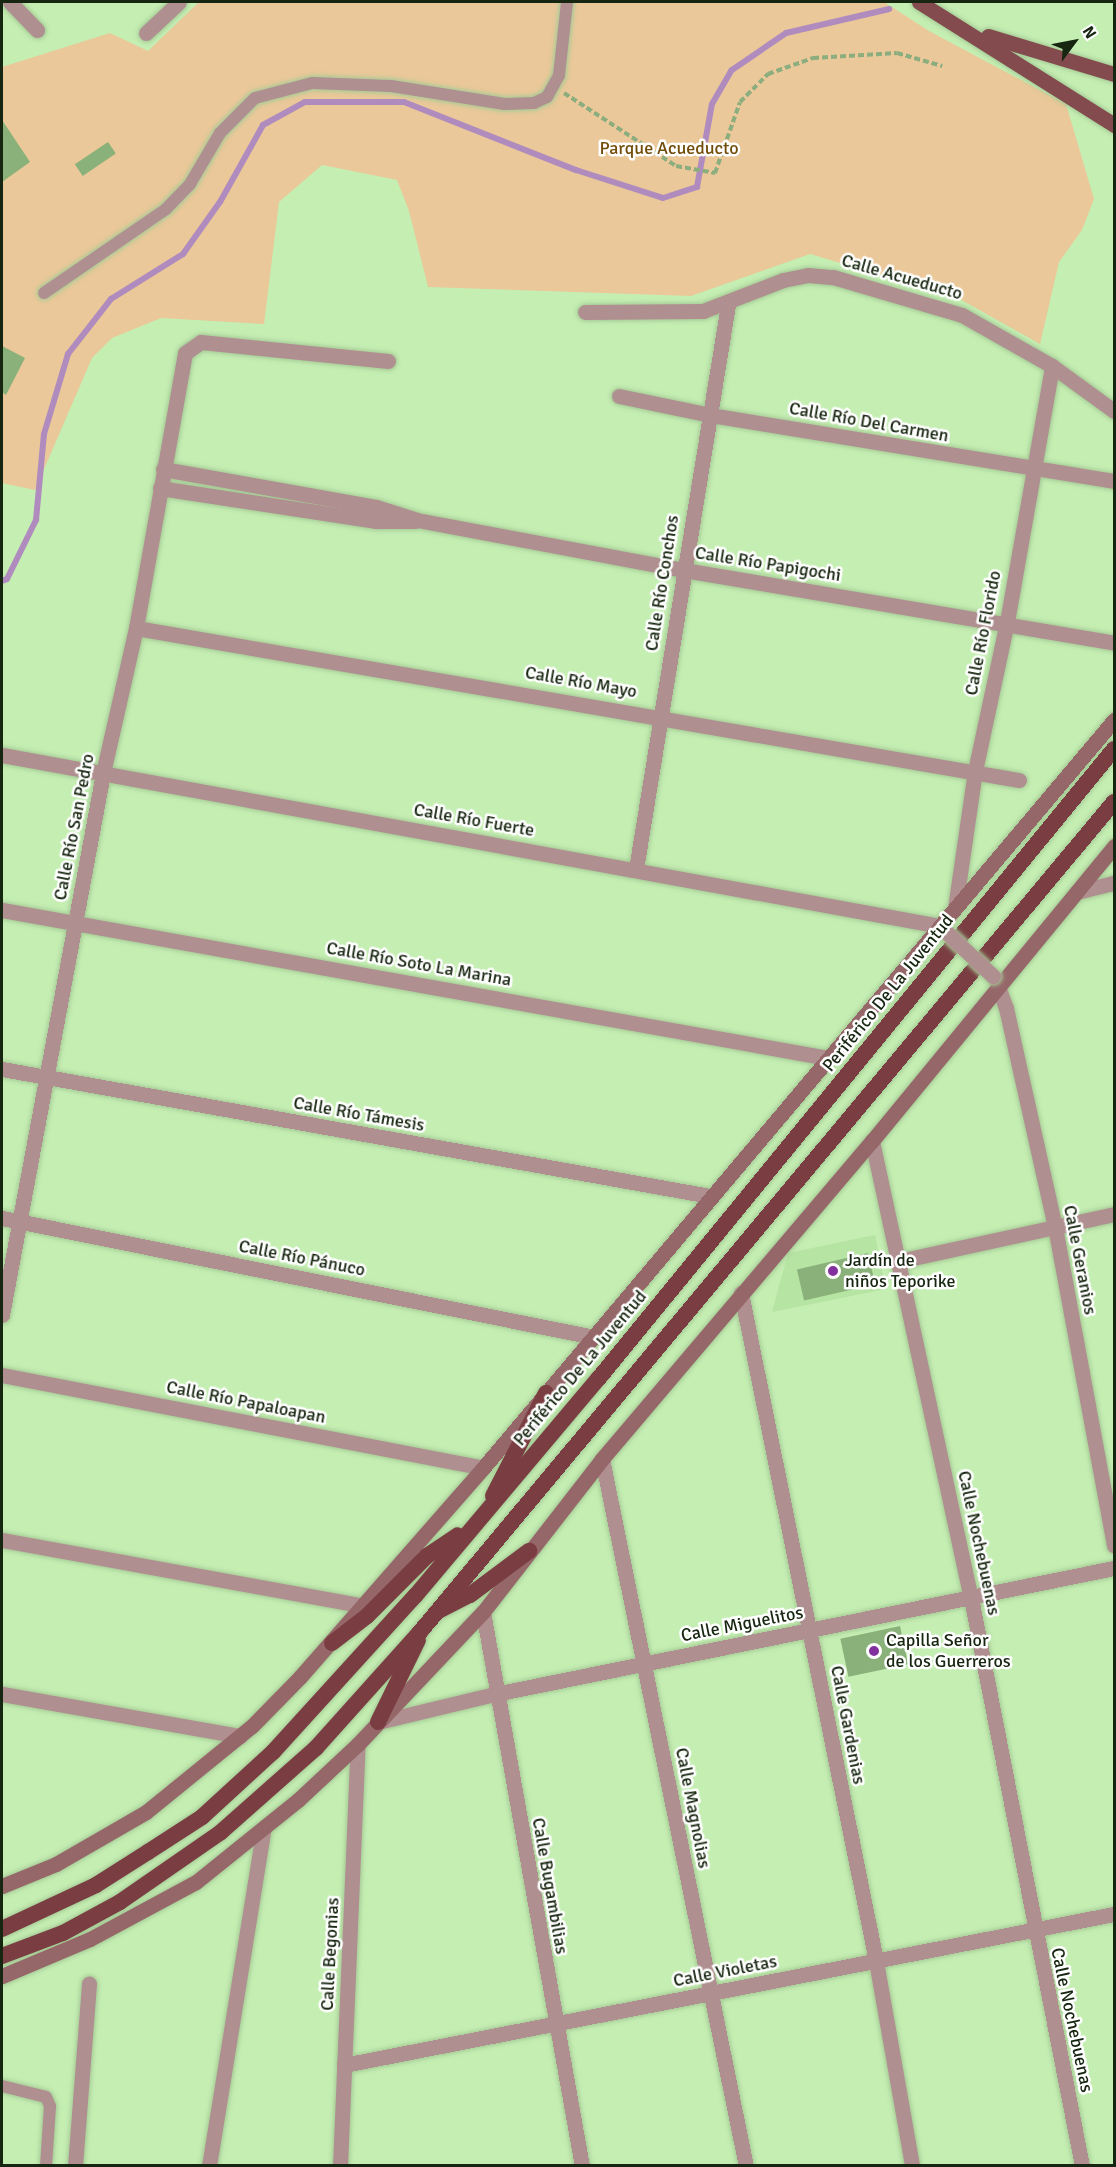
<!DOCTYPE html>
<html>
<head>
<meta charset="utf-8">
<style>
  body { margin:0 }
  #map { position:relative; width:1116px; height:2167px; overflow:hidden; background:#c5eeb3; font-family:Signika,sans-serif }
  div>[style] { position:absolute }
  .built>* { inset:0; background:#b6e4a2 }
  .green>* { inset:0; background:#eac899 }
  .stream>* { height:6px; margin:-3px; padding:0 3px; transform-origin:3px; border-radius:3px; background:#b08cbe }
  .building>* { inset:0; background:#8ab179; transform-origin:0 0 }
  .path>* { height:4px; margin-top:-2px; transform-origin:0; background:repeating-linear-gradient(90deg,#8cad7e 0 6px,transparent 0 9px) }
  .roads { filter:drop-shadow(0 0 2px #a6ca96) drop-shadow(0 0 2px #a6ca96) }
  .service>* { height:12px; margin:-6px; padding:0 6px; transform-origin:6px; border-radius:6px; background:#b08f90 }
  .minor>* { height:15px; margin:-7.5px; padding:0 7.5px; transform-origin:7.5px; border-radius:7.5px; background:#b08f90 }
  .tertiary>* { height:15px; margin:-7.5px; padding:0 7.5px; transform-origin:7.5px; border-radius:7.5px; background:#b08f90 }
  .secondary>* { height:15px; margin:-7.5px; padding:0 7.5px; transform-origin:7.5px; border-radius:7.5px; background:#966769 }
  .primary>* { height:15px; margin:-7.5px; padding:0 7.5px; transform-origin:7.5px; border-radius:7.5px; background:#834b4e }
  .trunk>* { height:16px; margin:-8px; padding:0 8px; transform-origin:8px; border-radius:8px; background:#7a3e42 }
  .bridges { filter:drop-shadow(0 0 2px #a6ca96) drop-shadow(0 0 2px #a6ca96) }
  .tertiary-bridge>* { height:15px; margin:-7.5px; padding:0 7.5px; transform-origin:7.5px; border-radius:7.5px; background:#b08f90 }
  .dots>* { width:16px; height:16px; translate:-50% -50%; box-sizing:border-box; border:3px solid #fff; border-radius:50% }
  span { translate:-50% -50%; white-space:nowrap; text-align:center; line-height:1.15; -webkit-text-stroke:5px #fff; paint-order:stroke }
  .park-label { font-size:18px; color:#714d09 }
  .street-label { font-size:18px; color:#172610 }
  .poi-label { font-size:18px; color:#172610 }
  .left { translate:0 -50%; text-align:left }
  .frame { position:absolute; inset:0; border:3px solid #172610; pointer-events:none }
  .north { position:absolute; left:1044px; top:12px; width:60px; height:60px; -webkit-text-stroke:4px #fff; paint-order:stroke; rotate:58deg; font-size:16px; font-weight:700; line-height:24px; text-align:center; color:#172610 }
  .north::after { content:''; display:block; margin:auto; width:21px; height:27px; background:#172610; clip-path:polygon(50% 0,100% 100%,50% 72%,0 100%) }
</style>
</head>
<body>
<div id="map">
  <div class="built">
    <div style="clip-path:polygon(875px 1235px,886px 1289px,772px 1312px,788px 1253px)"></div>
  </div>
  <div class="green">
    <div style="clip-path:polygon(199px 2px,884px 2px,929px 31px,1066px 104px,1094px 199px,1082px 230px,1059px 262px,1040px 344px,958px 298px,810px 254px,691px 296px,428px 287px,409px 211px,397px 180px,322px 165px,279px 202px,264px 324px,161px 318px,112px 338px,92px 358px,35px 490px,2px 483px,2px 67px,110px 33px,148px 51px)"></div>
  </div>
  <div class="stream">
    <div style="left:2px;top:581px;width:5px;rotate:-22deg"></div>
    <div style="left:7px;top:579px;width:66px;rotate:-63.8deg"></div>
    <div style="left:36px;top:520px;width:86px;rotate:-84.7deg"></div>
    <div style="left:44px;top:434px;width:84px;rotate:-73.3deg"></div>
    <div style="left:68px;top:354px;width:70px;rotate:-52deg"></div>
    <div style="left:111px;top:299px;width:85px;rotate:-32deg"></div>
    <div style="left:183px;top:254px;width:64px;rotate:-54.6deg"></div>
    <div style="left:220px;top:202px;width:88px;rotate:-60.8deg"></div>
    <div style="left:263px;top:125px;width:48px;rotate:-28.7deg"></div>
    <div style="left:305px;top:102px;width:99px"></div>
    <div style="left:404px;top:102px;width:185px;rotate:21.6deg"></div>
    <div style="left:576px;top:170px;width:91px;rotate:17.8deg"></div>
    <div style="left:663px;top:198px;width:36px;rotate:-18deg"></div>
    <div style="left:697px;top:187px;width:84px;rotate:-79.8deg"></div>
    <div style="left:712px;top:104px;width:39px;rotate:-60deg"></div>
    <div style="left:732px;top:70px;width:65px;rotate:-34.4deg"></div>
    <div style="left:786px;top:33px;width:106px;rotate:-13.1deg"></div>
  </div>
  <div class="building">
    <div style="clip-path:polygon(2px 120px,30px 162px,2px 182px)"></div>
    <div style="left:108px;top:142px;width:14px;height:40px;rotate:56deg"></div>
    <div style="clip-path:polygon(2px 346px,25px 358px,6px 395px,2px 392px)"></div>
    <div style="left:868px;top:1253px;width:32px;height:73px;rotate:77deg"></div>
    <div style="left:900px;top:1626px;width:39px;height:61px;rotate:78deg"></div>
  </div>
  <div class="path">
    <div style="left:564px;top:93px;width:134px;rotate:33.1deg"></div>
    <div style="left:676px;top:166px;width:40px;rotate:10deg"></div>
    <div style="left:715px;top:173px;width:75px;rotate:-70.6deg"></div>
    <div style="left:740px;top:102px;width:40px;rotate:-45deg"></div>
    <div style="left:768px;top:74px;width:48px;rotate:-19.6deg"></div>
    <div style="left:813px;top:58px;width:84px;rotate:-3.4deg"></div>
    <div style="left:897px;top:53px;width:47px;rotate:16.1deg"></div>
  </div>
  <div class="roads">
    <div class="service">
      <div style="left:44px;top:293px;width:148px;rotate:-34.5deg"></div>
      <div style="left:166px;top:209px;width:35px;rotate:-46deg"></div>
      <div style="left:190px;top:184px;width:59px;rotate:-59.5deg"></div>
      <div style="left:220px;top:133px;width:49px;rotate:-45deg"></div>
      <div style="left:255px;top:98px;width:59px;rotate:-14.7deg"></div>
      <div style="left:312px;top:83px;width:79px;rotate:2.2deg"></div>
      <div style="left:391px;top:86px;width:115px;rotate:9deg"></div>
      <div style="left:505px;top:104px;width:29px;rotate:-2deg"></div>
      <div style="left:534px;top:103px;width:14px;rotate:-25deg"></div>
      <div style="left:547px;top:97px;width:25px;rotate:-61deg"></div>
      <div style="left:559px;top:75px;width:73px;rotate:-83.7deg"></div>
      <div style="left:2px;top:2086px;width:45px;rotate:14deg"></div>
      <div style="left:46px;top:2097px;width:10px;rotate:66deg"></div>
      <div style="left:50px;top:2106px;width:60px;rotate:93.8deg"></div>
    </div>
    <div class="minor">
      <div style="left:10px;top:2px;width:39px;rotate:46deg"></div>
      <div style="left:146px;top:33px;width:45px;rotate:-43.2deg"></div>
      <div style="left:585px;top:312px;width:118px;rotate:-0.5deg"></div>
      <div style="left:703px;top:311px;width:86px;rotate:-21.2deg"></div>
      <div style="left:783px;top:280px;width:25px;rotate:-11deg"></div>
      <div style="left:808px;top:275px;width:25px;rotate:5deg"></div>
      <div style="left:833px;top:277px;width:134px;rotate:16.4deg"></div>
      <div style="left:962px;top:315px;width:103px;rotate:29.5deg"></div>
      <div style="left:1052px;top:366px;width:77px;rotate:36deg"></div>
      <div style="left:619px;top:396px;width:94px;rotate:11.7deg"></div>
      <div style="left:711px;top:415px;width:408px;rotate:9.3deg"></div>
      <div style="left:163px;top:469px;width:216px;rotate:10.1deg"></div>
      <div style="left:376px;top:507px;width:43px;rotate:17.6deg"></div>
      <div style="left:417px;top:520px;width:272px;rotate:10.6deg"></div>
      <div style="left:684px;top:570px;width:436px;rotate:9.6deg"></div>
      <div style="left:160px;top:488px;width:219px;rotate:8.7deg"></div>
      <div style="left:376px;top:521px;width:39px"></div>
      <div style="left:136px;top:628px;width:896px;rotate:9.77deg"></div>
      <div style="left:2px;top:755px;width:953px;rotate:10.33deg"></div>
      <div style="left:636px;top:869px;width:571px;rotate:-80.74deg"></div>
      <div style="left:1077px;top:892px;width:38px;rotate:-14deg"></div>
      <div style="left:955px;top:908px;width:138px;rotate:-81.7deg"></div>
      <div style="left:975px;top:771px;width:152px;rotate:-77.9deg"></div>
      <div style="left:1007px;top:622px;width:260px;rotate:-80deg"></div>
      <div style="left:2px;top:910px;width:839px;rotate:10.16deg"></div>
      <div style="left:2px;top:1069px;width:719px;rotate:10.17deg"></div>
      <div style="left:872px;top:1141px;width:468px;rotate:77.8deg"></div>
      <div style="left:971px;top:1598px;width:579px;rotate:78.94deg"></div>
      <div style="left:2px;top:1218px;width:604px;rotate:11.37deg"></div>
      <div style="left:899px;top:1261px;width:220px;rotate:-12.3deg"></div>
      <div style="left:741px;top:1293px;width:682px;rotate:78.57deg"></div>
      <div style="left:876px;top:1961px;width:208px;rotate:80deg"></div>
      <div style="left:2px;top:1315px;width:551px;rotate:-79.44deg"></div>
      <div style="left:103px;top:773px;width:149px;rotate:-77.2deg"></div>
      <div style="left:136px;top:628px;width:279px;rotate:-79.9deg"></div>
      <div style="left:185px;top:353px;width:19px;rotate:-35deg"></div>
      <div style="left:201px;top:342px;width:188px;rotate:5.8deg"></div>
      <div style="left:2px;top:1375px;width:490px;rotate:10.9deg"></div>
      <div style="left:602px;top:1459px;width:722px;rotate:78.49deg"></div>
      <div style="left:2px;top:1540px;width:365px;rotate:10.3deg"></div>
      <div style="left:483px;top:1612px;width:563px;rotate:79.87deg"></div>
      <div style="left:2px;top:1694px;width:242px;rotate:10deg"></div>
      <div style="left:75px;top:2166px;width:183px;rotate:-85.6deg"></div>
      <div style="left:209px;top:2166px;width:342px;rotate:-80.8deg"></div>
    </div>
    <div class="tertiary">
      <div style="left:995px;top:978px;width:32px;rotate:70deg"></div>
      <div style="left:1006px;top:1008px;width:224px;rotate:77.4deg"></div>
      <div style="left:1055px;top:1227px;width:324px;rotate:79.5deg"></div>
      <div style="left:378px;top:1722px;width:120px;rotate:-13.5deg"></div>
      <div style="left:495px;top:1694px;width:632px;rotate:-11.51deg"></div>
      <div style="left:344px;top:2065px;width:785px;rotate:-11.1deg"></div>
      <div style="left:340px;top:2166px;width:422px;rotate:-87.6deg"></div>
    </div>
    <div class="secondary">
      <div style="left:2px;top:1886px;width:58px;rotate:-22.2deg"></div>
      <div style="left:56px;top:1864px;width:104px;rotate:-30deg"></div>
      <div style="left:146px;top:1812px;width:136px;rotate:-39.1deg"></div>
      <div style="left:252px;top:1726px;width:69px;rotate:-45.6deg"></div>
      <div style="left:300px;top:1677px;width:278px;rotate:-48.8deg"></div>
      <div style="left:483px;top:1468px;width:979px;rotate:-49.85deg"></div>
      <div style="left:2px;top:1976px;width:95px;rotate:-22.8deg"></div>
      <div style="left:90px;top:1939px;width:120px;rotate:-28.3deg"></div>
      <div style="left:196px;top:1882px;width:131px;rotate:-38.8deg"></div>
      <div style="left:298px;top:1800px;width:82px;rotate:-43deg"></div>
      <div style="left:358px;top:1744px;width:182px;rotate:-46.6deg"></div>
      <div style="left:483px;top:1612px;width:194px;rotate:-52.1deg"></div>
      <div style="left:602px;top:1459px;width:417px;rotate:-49.7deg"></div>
      <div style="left:872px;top:1141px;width:382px;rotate:-50.6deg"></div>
    </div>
    <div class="primary">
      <div style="left:919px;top:2px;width:231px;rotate:32.2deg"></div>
      <div style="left:988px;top:36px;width:132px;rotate:16.8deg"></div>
    </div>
    <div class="trunk">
      <div style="left:493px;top:1496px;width:116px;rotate:-62.8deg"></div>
      <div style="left:438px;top:1611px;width:36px;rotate:-27deg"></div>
      <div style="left:470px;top:1595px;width:74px;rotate:-36.7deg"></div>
      <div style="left:332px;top:1643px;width:44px;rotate:-37.6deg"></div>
      <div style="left:367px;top:1616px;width:85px;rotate:-45deg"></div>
      <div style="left:427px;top:1556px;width:37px;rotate:-34deg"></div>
      <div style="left:378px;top:1722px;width:91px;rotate:-64deg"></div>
      <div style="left:2px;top:1929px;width:104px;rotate:-25.1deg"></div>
      <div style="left:96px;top:1885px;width:62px;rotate:-32.4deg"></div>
      <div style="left:148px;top:1852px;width:64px;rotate:-32.9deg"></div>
      <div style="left:202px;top:1817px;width:96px;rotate:-42.5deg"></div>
      <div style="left:273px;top:1752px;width:212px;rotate:-47.7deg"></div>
      <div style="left:416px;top:1595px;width:284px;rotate:-49.9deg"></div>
      <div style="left:599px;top:1378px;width:813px;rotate:-50.69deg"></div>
      <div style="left:2px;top:1956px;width:65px;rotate:-20.7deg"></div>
      <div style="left:63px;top:1933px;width:65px;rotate:-28.5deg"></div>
      <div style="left:120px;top:1902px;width:123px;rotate:-34.7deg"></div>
      <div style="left:221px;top:1832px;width:127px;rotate:-41.5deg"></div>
      <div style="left:316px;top:1748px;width:156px;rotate:-48.1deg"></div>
      <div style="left:420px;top:1632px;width:1082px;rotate:-50.1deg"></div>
    </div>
  </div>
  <div class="bridges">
    <div class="tertiary-bridge">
      <div style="left:945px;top:931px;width:66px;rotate:43.2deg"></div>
    </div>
  </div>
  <div class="dots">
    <div style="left:833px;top:1271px;background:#83309f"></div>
    <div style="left:874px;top:1651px;background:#83309f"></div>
  </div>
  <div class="park-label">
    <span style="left:669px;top:148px">Parque Acueducto</span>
  </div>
  <div class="street-label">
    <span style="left:902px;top:277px;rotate:16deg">Calle Acueducto</span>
    <span style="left:869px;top:422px;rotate:10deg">Calle Río Del Carmen</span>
    <span style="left:768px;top:564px;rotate:9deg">Calle Río Papigochi</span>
    <span style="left:662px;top:583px;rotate:-81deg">Calle Río Conchos</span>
    <span style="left:983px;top:633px;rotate:-79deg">Calle Río Florido</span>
    <span style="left:581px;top:682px;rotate:10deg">Calle Río Mayo</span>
    <span style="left:474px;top:820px;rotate:10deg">Calle Río Fuerte</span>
    <span style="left:74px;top:827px;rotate:-79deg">Calle Río San Pedro</span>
    <span style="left:419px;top:964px;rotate:10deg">Calle Río Soto La Marina</span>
    <span style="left:888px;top:993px;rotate:-51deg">Periférico De La Juventud</span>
    <span style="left:359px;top:1114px;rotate:10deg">Calle Río Támesis</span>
    <span style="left:302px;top:1258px;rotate:11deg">Calle Río Pánuco</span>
    <span style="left:1080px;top:1260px;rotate:79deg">Calle Geranios</span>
    <span style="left:580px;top:1368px;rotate:-50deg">Periférico De La Juventud</span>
    <span style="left:246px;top:1402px;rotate:11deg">Calle Río Papaloapan</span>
    <span style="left:979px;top:1543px;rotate:78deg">Calle Nochebuenas</span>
    <span style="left:742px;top:1624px;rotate:-11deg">Calle Miguelitos</span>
    <span style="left:848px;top:1725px;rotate:79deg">Calle Gardenias</span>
    <span style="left:693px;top:1808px;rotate:79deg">Calle Magnolias</span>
    <span style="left:550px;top:1886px;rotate:80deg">Calle Bugambilias</span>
    <span style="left:330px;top:1954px;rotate:-87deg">Calle Begonias</span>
    <span style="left:725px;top:1971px;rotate:-11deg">Calle Violetas</span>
    <span style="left:1072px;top:2020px;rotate:78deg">Calle Nochebuenas</span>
  </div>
  <div class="poi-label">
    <span class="left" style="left:845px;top:1271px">Jardín de<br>niños Teporike</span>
    <span class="left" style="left:886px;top:1651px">Capilla Señor<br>de los Guerreros</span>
  </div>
  <div class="frame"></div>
  <div class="north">N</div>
</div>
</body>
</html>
